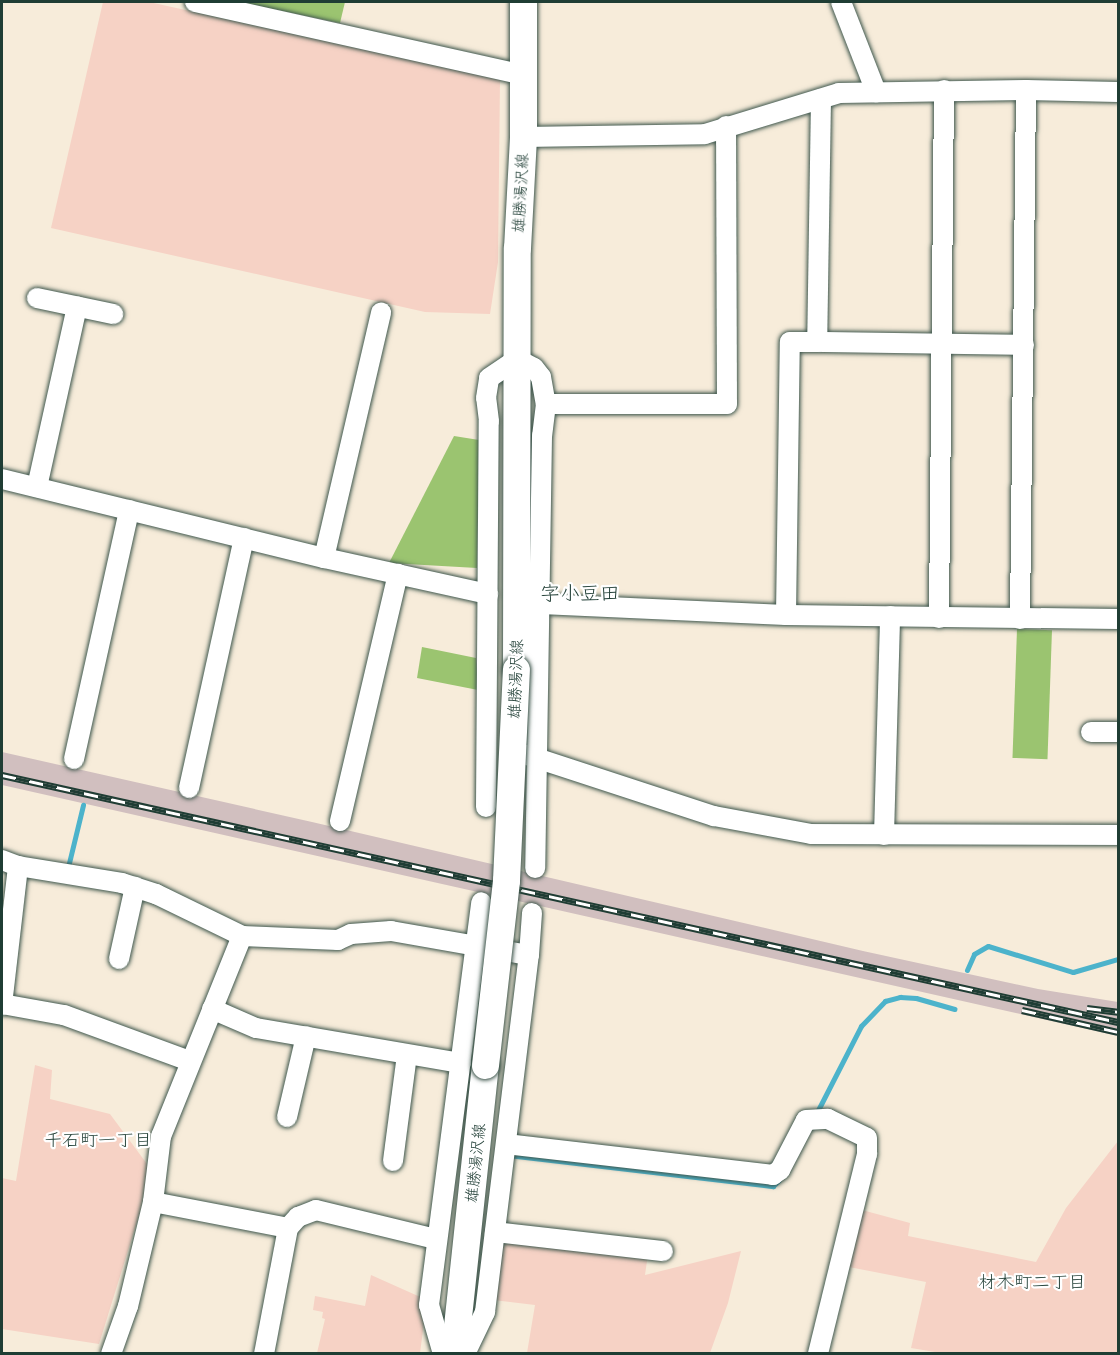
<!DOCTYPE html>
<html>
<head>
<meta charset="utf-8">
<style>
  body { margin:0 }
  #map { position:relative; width:1120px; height:1355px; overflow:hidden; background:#f7ecda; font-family:Delius,"Klee One",sans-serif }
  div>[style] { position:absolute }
  .built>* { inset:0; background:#f6d2c5 }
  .industrial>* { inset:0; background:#d1bfbf }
  .green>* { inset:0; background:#9bc470; transform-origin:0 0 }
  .stream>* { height:5px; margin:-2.5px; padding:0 2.5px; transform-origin:2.5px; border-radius:2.5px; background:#4cb3cb }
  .roads { filter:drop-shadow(0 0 2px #3f574d) drop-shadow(0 0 2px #3f574d) }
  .street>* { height:20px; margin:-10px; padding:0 10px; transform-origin:10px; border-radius:10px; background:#fff }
  .secondary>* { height:27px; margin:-13.5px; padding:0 13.5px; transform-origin:13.5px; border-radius:13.5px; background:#fff }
  .rail>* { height:7px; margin-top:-3.5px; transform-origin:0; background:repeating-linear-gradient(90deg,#fff 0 14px,#1f3d34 0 28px); box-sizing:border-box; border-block:2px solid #1f3d34 }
  .bridges { filter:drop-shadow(0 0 2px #3f574d) drop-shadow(0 0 2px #3f574d) }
  .secondary-bridge>* { height:27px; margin:-13.5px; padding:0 13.5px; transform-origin:13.5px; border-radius:13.5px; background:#fff }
  span { translate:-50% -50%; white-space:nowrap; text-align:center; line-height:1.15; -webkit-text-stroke:4.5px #fff; paint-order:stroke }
  .street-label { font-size:16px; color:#1f3d34 }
  .neighbourhood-label { font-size:18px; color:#1f3d34 }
  .quarter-label { font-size:20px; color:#1f3d34 }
  .frame { position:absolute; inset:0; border:3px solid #1f3d34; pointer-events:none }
</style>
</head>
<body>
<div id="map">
  <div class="built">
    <div style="clip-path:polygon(103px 2px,149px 2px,500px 79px,498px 262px,490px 314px,425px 312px,51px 228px)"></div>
    <div style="clip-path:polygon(35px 1065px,52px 1070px,50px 1099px,110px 1114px,150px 1168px,140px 1212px,99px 1344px,2px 1329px,2px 1178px,16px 1181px)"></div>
    <div style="clip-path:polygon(1118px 1141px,1118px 1353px,947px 1354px,911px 1348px,926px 1282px,849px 1267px,862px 1210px,910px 1223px,908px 1236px,1036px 1262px,1066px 1208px)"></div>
    <div style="clip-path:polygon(502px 1237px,648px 1254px,645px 1275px,741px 1251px,728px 1303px,710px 1353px,527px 1353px,535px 1305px,493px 1300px)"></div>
    <div style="clip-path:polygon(371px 1275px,427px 1300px,420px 1353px,317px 1353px,325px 1319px,322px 1318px,323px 1312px,313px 1310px,315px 1296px,365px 1306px)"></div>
  </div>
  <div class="industrial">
    <div style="clip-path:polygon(2px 752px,312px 822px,863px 951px,1038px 989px,1118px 1002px,1118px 1036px,2px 785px)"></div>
  </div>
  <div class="green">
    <div style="clip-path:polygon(239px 2px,345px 2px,340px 23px)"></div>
    <div style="clip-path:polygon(454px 436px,479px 440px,477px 568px,389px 563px)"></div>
    <div style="left:1017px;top:629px;width:35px;height:129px;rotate:2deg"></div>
    <div style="clip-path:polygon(422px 647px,476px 658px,478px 690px,417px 678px)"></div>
  </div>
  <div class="stream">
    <div style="left:68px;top:867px;width:64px;rotate:-76.4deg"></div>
    <div style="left:967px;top:970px;width:17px;rotate:-66deg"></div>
    <div style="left:974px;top:954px;width:16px;rotate:-30deg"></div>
    <div style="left:988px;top:946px;width:89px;rotate:17deg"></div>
    <div style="left:1073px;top:972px;width:47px;rotate:-16.1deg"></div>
    <div style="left:816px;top:1114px;width:99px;rotate:-62.9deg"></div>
    <div style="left:861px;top:1026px;width:35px;rotate:-46deg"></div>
    <div style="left:885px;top:1001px;width:16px;rotate:-15deg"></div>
    <div style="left:900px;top:997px;width:16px;rotate:4deg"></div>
    <div style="left:916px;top:998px;width:40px;rotate:16deg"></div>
    <div style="left:508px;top:1155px;width:267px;rotate:6.7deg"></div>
    <div style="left:773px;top:1186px;width:8px;rotate:-45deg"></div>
  </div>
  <div class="roads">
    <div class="street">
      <div style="left:195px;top:2px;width:336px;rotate:12.5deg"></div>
      <div style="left:841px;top:2px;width:97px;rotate:68.7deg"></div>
      <div style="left:821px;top:99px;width:243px;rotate:90.9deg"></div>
      <div style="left:817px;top:342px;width:207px;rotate:0.8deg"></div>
      <div style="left:523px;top:137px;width:182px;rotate:-0.9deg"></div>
      <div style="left:705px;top:134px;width:140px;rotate:-17deg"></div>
      <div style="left:839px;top:93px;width:187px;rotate:-0.9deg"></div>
      <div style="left:1026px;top:90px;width:92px;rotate:1.2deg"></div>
      <div style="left:37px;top:298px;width:78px;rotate:11.9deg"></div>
      <div style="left:546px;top:404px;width:181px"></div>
      <div style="left:727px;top:404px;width:278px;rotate:-90.2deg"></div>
      <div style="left:2px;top:479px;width:332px;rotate:13.8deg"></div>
      <div style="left:324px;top:558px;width:168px;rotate:12.4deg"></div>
      <div style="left:37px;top:487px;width:185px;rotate:-77.5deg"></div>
      <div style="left:324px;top:558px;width:252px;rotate:-76.9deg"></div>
      <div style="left:541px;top:604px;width:245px;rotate:2.6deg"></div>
      <div style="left:786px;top:615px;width:332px;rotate:0.7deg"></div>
      <div style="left:786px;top:615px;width:273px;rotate:-89.2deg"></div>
      <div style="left:790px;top:342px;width:27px"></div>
      <div style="left:939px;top:618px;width:528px;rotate:-89.46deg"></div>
      <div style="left:1020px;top:619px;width:529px;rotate:-89.35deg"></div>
      <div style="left:1091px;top:732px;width:27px"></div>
      <div style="left:527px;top:755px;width:197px;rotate:18.1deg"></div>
      <div style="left:714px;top:816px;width:99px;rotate:10.5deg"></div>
      <div style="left:811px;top:834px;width:307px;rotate:0.2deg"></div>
      <div style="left:74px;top:759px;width:255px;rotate:-77.5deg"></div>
      <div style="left:189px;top:788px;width:256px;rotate:-77.6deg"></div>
      <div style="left:486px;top:807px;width:386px;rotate:-89.6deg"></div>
      <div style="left:489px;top:421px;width:23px;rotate:-97deg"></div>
      <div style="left:486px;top:398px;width:20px;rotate:-81deg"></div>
      <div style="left:489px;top:378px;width:34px;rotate:-34deg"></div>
      <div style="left:517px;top:359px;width:19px;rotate:28deg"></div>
      <div style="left:534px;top:368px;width:11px;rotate:52deg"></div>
      <div style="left:541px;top:377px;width:27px;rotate:80deg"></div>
      <div style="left:546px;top:404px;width:32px;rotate:97deg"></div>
      <div style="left:542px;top:436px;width:432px;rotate:90.9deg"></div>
      <div style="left:340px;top:821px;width:254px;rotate:-76.8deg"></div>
      <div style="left:884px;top:835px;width:219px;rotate:-88.4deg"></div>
      <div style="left:2px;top:860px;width:17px;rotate:21deg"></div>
      <div style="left:18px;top:866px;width:105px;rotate:9.3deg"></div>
      <div style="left:122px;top:883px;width:36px;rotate:18deg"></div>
      <div style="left:156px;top:894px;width:96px;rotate:26deg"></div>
      <div style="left:242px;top:936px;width:216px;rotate:112deg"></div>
      <div style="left:161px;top:1136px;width:66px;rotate:96.9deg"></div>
      <div style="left:153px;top:1202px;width:107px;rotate:103.5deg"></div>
      <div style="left:128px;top:1306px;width:51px;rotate:109.5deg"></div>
      <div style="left:242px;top:936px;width:96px;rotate:2.4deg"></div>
      <div style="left:338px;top:940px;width:14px;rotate:-25deg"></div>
      <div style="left:351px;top:934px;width:40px;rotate:-4.3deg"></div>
      <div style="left:391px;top:931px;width:140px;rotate:9.9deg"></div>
      <div style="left:119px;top:959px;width:74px;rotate:-77.5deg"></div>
      <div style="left:2px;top:1004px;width:63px;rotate:10.1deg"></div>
      <div style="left:64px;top:1015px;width:134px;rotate:20.1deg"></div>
      <div style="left:2px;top:1005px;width:140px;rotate:-83.4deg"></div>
      <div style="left:212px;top:1009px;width:48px;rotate:23.4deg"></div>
      <div style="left:256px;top:1028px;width:208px;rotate:9.7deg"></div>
      <div style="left:287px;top:1117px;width:83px;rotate:-76.8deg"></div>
      <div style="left:506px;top:1144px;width:269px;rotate:6.6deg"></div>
      <div style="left:773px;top:1175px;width:9px;rotate:-36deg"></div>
      <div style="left:780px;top:1170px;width:56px;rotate:-62.5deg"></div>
      <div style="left:806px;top:1120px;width:22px;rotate:-3deg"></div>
      <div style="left:828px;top:1119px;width:43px;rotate:26deg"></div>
      <div style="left:867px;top:1138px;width:16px;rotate:90deg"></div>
      <div style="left:867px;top:1154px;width:206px;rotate:103.8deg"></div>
      <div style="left:393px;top:1161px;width:107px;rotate:-82.5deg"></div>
      <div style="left:153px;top:1202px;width:137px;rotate:10.9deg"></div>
      <div style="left:288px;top:1228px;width:15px;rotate:-48deg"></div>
      <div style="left:298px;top:1217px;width:19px;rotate:-21deg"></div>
      <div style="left:316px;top:1210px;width:123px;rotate:13.6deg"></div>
      <div style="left:495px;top:1232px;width:169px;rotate:6.5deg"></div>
      <div style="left:264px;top:1354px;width:128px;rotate:-79.2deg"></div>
      <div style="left:443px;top:1354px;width:51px;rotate:-105.9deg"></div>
      <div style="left:429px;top:1305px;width:406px;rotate:-82.6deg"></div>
      <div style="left:465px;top:1354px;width:47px;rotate:-64.5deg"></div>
      <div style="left:485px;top:1312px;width:360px;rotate:-83deg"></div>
      <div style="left:529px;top:955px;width:42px;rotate:-85.9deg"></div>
    </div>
    <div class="secondary">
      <div style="left:516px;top:669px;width:421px;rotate:-89.9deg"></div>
      <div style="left:517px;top:248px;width:111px;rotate:-86.9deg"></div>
      <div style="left:523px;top:137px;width:135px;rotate:-90deg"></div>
      <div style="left:454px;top:1354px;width:291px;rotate:-83.9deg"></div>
    </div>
  </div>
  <div class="rail">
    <div style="left:2px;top:775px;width:1143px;rotate:12.48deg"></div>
    <div style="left:1087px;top:1008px;width:31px;rotate:7deg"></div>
    <div style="left:1022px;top:1010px;width:98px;rotate:12.9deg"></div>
  </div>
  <div class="bridges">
    <div class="secondary-bridge">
      <div style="left:485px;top:1065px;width:186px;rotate:-83.5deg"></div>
      <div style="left:506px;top:880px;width:211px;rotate:-87.3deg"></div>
    </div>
  </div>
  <div class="street-label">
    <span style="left:520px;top:193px;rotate:-87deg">雄勝湯沢線</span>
    <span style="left:515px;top:679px;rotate:-88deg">雄勝湯沢線</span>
    <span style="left:475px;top:1163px;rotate:-84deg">雄勝湯沢線</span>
  </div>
  <div class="neighbourhood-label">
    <span style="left:98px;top:1140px">千石町一丁目</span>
    <span style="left:1032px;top:1282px">材木町二丁目</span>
  </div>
  <div class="quarter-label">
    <span style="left:580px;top:592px">字小豆田</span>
  </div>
  <div class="frame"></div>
</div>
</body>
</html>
